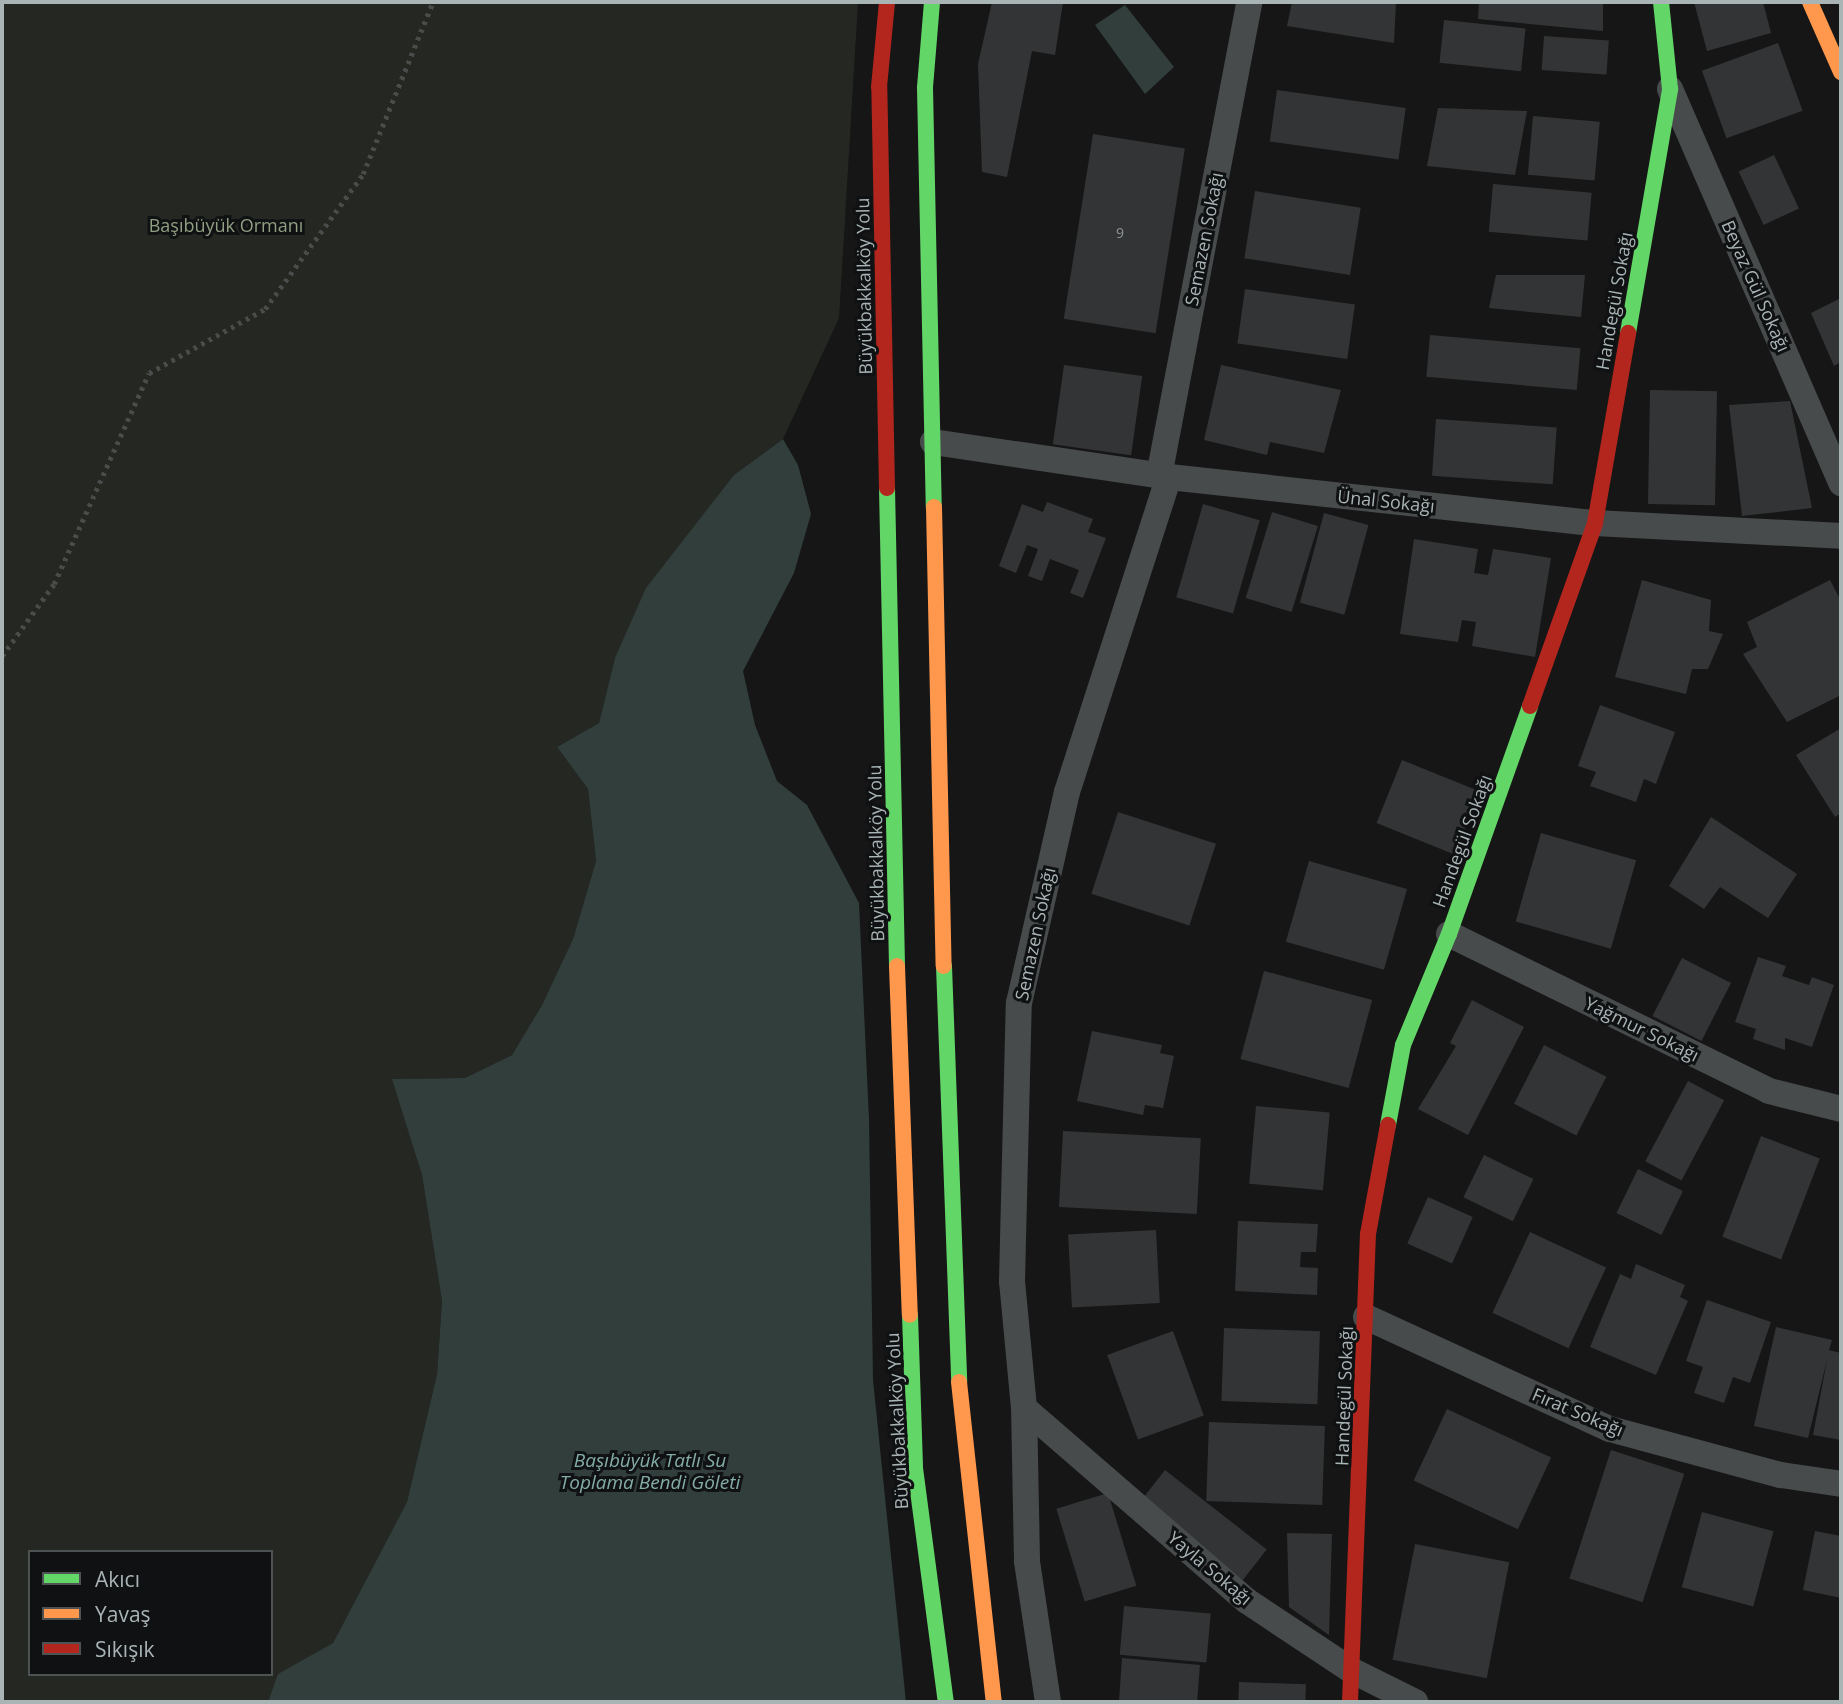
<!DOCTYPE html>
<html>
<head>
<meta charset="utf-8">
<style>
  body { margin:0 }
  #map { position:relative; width:1843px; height:1704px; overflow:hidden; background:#161616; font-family:"Open Sans",sans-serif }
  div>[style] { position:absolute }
  .green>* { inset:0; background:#252822 }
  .water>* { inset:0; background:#313e3c }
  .building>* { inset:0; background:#333435; transform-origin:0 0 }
  .path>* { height:4.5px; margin-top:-2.25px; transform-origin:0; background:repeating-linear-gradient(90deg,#4a4c4c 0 3.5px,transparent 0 8.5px) }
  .street>* { height:26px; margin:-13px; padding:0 13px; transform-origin:13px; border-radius:13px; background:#484b4c }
  .fast>* { height:16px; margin:-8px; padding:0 8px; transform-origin:8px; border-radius:8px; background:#63d668 }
  .slow>* { height:16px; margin:-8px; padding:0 8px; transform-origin:8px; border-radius:8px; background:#ff974d }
  .jam>* { height:16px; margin:-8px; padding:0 8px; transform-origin:8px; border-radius:8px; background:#b3261e }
  span { translate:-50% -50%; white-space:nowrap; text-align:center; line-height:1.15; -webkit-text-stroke:6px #101112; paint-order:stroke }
  .number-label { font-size:14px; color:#8c9495 }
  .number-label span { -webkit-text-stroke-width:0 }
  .park-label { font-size:18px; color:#909e82 }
  .street-label { font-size:18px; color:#a9b4b5 }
  .water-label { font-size:19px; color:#84aca7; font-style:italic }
  .frame { position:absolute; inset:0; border:4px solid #a9b4b5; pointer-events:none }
  .legend { position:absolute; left:28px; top:1550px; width:245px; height:126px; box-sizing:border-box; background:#101112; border:2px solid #4d5253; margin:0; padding:9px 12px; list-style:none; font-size:21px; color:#a9b4b5 }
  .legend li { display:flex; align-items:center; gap:14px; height:35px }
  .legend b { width:35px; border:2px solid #4d5253 }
</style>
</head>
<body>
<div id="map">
  <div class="green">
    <div style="clip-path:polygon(evenodd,2px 2px,858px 2px,839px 318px,783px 439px,734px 475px,615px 658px,599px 723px,557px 747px,588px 789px,596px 861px,573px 939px,542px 1005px,512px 1055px,465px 1078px,393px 1079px,422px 1175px,442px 1301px,437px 1374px,407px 1502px,333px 1643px,279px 1674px,268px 1702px,2px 1702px,2px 2px,30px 1552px,271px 1552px,271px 1674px,30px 1674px,30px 1552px)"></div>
  </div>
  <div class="water">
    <div style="clip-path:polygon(1125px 5px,1174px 67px,1145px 94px,1095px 25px)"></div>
    <div style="clip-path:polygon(783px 439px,798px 465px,811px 514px,794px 573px,743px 671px,755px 725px,777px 781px,807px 805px,859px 903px,869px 1119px,873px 1380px,906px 1702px,268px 1702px,278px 1674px,333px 1643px,407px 1502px,437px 1374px,442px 1301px,422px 1175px,392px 1079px,465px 1078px,512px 1055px,542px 1005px,573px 939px,596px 861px,588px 789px,557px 747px,599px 723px,615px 658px,646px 588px,734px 475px)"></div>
  </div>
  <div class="building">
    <div style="clip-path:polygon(992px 2px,1063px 2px,1055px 55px,1032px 51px,1007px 177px,982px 172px,978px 64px)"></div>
    <div style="clip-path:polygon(1292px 2px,1396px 2px,1394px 43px,1287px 26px)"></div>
    <div style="clip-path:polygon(1479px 2px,1603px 2px,1603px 31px,1478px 19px)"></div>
    <div style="clip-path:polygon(1694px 2px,1763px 2px,1771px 33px,1707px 51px)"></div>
    <div style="left:1444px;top:20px;width:82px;height:43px;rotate:6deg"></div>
    <div style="left:1544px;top:36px;width:65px;height:34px;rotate:4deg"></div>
    <div style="left:1778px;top:43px;width:72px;height:81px;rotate:70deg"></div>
    <div style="left:1277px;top:90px;width:130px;height:52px;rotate:8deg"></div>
    <div style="clip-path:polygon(1438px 108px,1527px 111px,1515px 175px,1427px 166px)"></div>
    <div style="left:1533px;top:116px;width:67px;height:59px;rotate:5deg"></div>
    <div style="left:1093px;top:134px;width:93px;height:187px;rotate:9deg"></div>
    <div style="left:1774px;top:155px;width:59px;height:39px;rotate:65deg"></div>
    <div style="left:1493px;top:184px;width:99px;height:48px;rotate:5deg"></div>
    <div style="left:1255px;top:191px;width:107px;height:68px;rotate:9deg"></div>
    <div style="clip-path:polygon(1496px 275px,1585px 275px,1581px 317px,1489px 308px)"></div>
    <div style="left:1245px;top:289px;width:111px;height:55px;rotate:8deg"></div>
    <div style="clip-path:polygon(1841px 298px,1841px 362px,1834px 366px,1811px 313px)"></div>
    <div style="left:1430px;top:335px;width:151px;height:42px;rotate:5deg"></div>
    <div style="left:1064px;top:365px;width:79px;height:80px;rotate:8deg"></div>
    <div style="clip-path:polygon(1221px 365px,1341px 390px,1324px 453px,1270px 442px,1267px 455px,1204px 440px)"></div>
    <div style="left:1650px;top:390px;width:67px;height:114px;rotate:1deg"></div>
    <div style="clip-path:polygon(1790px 401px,1812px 508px,1742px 516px,1729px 405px)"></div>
    <div style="left:1436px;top:419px;width:121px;height:57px;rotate:4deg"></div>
    <div style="clip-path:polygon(1047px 502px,1093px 519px,1088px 532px,1106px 538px,1083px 598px,1070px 593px,1079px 570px,1050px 559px,1042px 581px,1028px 576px,1038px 549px,1027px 545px,1016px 573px,999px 566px,1022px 504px,1043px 512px)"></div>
    <div style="left:1203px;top:504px;width:59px;height:97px;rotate:16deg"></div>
    <div style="left:1272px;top:512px;width:48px;height:90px;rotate:17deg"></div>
    <div style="left:1324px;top:513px;width:46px;height:93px;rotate:15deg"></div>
    <div style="clip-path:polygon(1414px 539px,1478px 549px,1474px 573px,1488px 575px,1493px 549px,1551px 558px,1535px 657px,1472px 646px,1476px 622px,1462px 620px,1458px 642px,1400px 634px)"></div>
    <div style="clip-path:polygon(1642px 580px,1711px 600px,1709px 631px,1723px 634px,1708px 669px,1692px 669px,1686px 694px,1615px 677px)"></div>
    <div style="clip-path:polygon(1830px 580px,1841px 601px,1841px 695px,1787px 722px,1743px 654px,1757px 647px,1747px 622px)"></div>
    <div style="clip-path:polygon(1600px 705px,1675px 732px,1656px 784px,1644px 779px,1636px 802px,1590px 786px,1596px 772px,1578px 766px)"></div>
    <div style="clip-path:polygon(1841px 728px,1841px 813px,1835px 817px,1796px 755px)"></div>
    <div style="left:1402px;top:760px;width:84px;height:68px;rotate:22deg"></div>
    <div style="left:1118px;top:812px;width:103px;height:86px;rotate:18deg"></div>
    <div style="clip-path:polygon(1711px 817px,1797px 874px,1768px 918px,1720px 887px,1704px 909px,1669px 886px)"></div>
    <div style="left:1541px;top:833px;width:99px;height:92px;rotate:16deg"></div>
    <div style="left:1309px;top:861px;width:102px;height:84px;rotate:16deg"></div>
    <div style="clip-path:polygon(1758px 957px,1786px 966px,1782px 976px,1809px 985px,1812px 977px,1834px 985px,1812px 1047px,1785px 1038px,1785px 1050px,1753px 1039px,1756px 1029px,1735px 1022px)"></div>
    <div style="left:1682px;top:958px;width:55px;height:65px;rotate:27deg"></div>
    <div style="left:1264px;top:971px;width:112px;height:91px;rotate:15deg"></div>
    <div style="clip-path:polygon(1472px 1000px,1524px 1027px,1468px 1135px,1418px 1109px,1456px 1046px,1450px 1043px)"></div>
    <div style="clip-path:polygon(1092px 1031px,1162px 1045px,1160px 1053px,1174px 1056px,1163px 1108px,1145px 1105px,1143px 1115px,1077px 1101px)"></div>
    <div style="left:1544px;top:1045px;width:70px;height:66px;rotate:27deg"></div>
    <div style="left:1688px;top:1081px;width:41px;height:91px;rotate:28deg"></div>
    <div style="left:1256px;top:1106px;width:74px;height:78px;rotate:5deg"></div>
    <div style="left:1063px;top:1131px;width:138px;height:76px;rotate:3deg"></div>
    <div style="left:1761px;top:1136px;width:63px;height:108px;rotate:21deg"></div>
    <div style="left:1484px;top:1155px;width:55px;height:47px;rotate:26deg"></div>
    <div style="left:1638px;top:1169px;width:50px;height:49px;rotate:26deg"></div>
    <div style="left:1428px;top:1197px;width:49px;height:51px;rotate:24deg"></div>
    <div style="clip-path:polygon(1238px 1221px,1318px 1224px,1316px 1252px,1301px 1252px,1300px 1267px,1318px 1268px,1317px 1295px,1235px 1291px)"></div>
    <div style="left:1156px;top:1230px;width:73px;height:88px;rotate:87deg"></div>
    <div style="left:1530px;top:1232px;width:84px;height:89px;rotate:25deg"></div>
    <div style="clip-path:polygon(1636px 1264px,1685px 1285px,1680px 1297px,1688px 1301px,1656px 1375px,1590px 1347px,1620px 1274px,1631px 1279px)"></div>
    <div style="clip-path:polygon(1707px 1300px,1771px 1322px,1750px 1383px,1733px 1377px,1724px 1403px,1694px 1393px,1703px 1367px,1686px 1361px)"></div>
    <div style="clip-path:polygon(1776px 1327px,1832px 1340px,1829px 1350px,1841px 1353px,1841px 1440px,1813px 1435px,1827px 1360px,1808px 1438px,1754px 1426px)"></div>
    <div style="left:1224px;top:1328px;width:96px;height:73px;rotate:2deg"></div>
    <div style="left:1173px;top:1331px;width:90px;height:70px;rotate:70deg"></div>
    <div style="left:1447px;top:1409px;width:115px;height:79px;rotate:25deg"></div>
    <div style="left:1209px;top:1422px;width:116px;height:79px;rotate:2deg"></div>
    <div style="left:1611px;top:1450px;width:77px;height:135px;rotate:18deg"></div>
    <div style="left:1165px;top:1470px;width:129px;height:39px;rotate:38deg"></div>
    <div style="left:1108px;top:1493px;width:97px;height:54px;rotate:73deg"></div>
    <div style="left:1702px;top:1512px;width:74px;height:78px;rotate:15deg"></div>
    <div style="clip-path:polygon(1815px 1531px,1841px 1536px,1841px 1598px,1803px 1590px)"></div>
    <div style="clip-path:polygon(1287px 1533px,1332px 1534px,1329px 1635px,1289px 1607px)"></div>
    <div style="left:1415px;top:1544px;width:96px;height:118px;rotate:11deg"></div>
    <div style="left:1124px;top:1606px;width:87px;height:49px;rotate:5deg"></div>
    <div style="clip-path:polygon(1122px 1658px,1200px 1665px,1197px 1702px,1119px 1701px)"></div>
    <div style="left:1239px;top:1682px;width:67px;height:20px;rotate:2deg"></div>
  </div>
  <div class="path">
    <div style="left:2px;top:656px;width:89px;rotate:-54.2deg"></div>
    <div style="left:54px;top:584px;width:231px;rotate:-65.8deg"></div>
    <div style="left:149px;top:373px;width:132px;rotate:-28.9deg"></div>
    <div style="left:265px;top:309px;width:167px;rotate:-54deg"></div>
    <div style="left:363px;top:174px;width:186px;rotate:-67.9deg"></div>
  </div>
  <div class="street">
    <div style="left:1670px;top:89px;width:430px;rotate:66.5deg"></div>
    <div style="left:933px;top:442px;width:239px;rotate:8.4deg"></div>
    <div style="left:1169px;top:477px;width:428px;rotate:6.2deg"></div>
    <div style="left:1595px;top:523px;width:246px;rotate:3deg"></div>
    <div style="left:1159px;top:476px;width:482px;rotate:-79.2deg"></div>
    <div style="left:1449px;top:934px;width:356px;rotate:26.1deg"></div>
    <div style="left:1769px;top:1091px;width:74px;rotate:14deg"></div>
    <div style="left:1366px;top:1317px;width:268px;rotate:24.7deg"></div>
    <div style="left:1610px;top:1429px;width:177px;rotate:15.1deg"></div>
    <div style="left:1781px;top:1475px;width:61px;rotate:8.5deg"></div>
    <div style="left:1024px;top:1408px;width:295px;rotate:40.9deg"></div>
    <div style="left:1247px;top:1601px;width:125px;rotate:33.6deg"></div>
    <div style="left:1351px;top:1670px;width:72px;rotate:26.6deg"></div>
    <div style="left:1048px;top:1702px;width:143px;rotate:-98.5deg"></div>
    <div style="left:1027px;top:1561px;width:153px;rotate:-91.1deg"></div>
    <div style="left:1024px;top:1408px;width:128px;rotate:-95.4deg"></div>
    <div style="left:1012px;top:1281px;width:278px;rotate:-88.6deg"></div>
    <div style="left:1019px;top:1003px;width:216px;rotate:-77.2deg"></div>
    <div style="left:1067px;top:792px;width:331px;rotate:-72.1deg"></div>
  </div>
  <div class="fast">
    <div style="left:932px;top:2px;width:86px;rotate:94.7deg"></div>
    <div style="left:925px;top:88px;width:419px;rotate:88.8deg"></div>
    <div style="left:1628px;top:333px;width:248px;rotate:-80.2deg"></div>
    <div style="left:1670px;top:89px;width:87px;rotate:-95.9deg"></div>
    <div style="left:887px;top:488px;width:478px;rotate:88.8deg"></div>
    <div style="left:944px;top:966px;width:416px;rotate:87.9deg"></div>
    <div style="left:1388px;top:1125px;width:81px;rotate:-79.4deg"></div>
    <div style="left:1403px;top:1045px;width:120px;rotate:-67.5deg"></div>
    <div style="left:1449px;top:934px;width:242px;rotate:-70.4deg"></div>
    <div style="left:910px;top:1315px;width:153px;rotate:88.1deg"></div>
    <div style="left:915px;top:1468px;width:236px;rotate:82.5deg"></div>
  </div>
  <div class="slow">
    <div style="left:1810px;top:2px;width:77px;rotate:66.1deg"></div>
    <div style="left:934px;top:507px;width:459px;rotate:88.8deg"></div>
    <div style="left:897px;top:966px;width:349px;rotate:87.9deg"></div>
    <div style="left:959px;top:1382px;width:322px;rotate:83.8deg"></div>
  </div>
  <div class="jam">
    <div style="left:887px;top:488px;width:401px;rotate:-91.1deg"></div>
    <div style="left:879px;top:87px;width:85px;rotate:-84.6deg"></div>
    <div style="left:1530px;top:706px;width:194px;rotate:-70.4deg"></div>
    <div style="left:1595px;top:523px;width:193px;rotate:-80.1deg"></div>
    <div style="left:1350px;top:1702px;width:468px;rotate:-87.8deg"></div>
    <div style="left:1368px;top:1234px;width:111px;rotate:-79.6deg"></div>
  </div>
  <div class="number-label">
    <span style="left:1120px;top:233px">9</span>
  </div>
  <div class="park-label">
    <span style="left:226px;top:225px">Başıbüyük Ormanı</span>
  </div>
  <div class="street-label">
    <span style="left:1204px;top:239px;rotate:-79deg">Semazen Sokağı</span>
    <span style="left:864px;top:286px;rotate:-91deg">Büyükbakkalköy Yolu</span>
    <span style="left:1756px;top:286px;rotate:66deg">Beyaz Gül Sokağı</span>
    <span style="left:1614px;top:301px;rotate:-80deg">Handegül Sokağı</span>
    <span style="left:1386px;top:501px;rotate:6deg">Ünal Sokağı</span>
    <span style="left:1462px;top:841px;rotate:-70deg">Handegül Sokağı</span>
    <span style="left:876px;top:853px;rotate:-91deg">Büyükbakkalköy Yolu</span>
    <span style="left:1035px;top:934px;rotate:-78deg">Semazen Sokağı</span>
    <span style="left:1642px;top:1029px;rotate:26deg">Yağmur Sokağı</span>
    <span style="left:1344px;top:1396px;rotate:-88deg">Handegül Sokağı</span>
    <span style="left:1578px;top:1412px;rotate:23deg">Fırat Sokağı</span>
    <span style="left:897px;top:1421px;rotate:-93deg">Büyükbakkalköy Yolu</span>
    <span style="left:1210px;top:1568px;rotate:40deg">Yayla Sokağı</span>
  </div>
  <div class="water-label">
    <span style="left:650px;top:1472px">Başıbüyük Tatlı Su<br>Toplama Bendi Göleti</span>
  </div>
  <div class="frame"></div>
  <ul class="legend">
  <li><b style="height:9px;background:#63d668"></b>Akıcı</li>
  <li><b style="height:9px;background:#ff974d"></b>Yavaş</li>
  <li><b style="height:9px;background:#b3261e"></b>Sıkışık</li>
  </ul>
</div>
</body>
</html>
